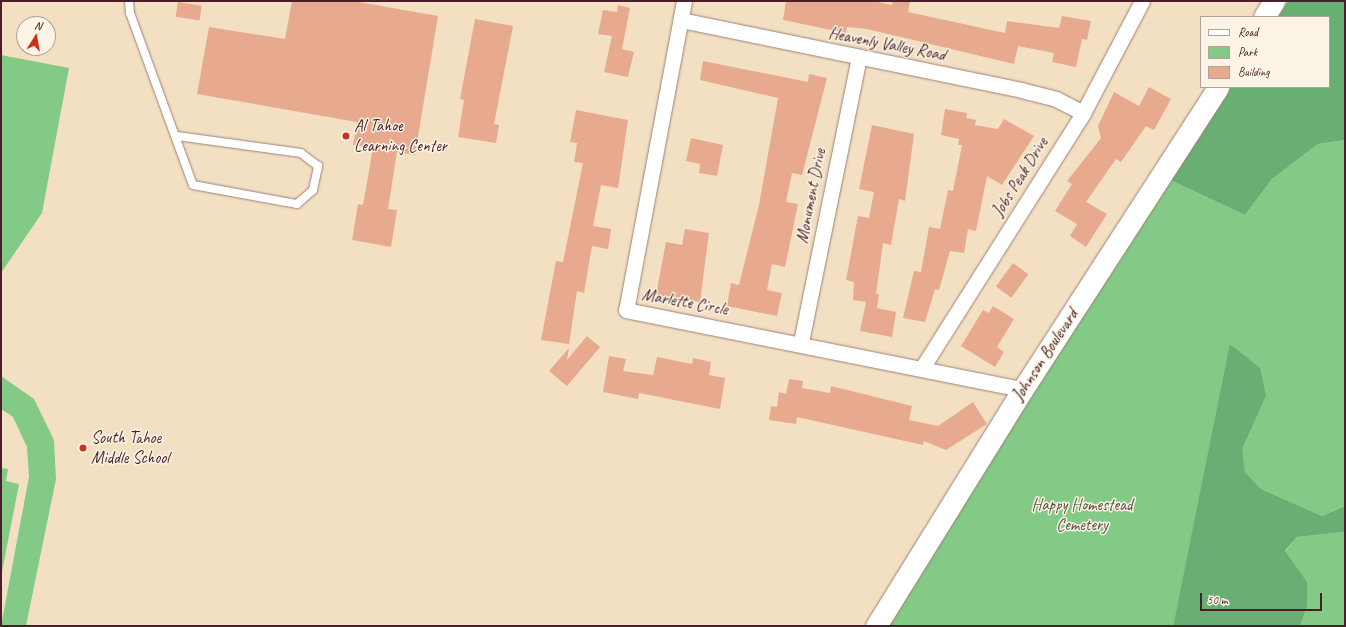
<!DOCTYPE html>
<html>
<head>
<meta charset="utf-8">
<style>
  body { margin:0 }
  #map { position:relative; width:1346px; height:627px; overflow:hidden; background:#f3e0c3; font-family:Caveat,sans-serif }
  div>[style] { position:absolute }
  .green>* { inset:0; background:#82ca86 }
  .forest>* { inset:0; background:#69ae73 }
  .building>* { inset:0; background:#e7aa8e; transform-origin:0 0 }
  .roads { filter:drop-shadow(0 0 1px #9e8077) drop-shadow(0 0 1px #9e8077) }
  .lane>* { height:8px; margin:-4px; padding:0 4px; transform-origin:4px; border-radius:4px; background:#fff }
  .street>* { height:15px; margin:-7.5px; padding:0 7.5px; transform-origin:7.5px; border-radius:7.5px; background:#fff }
  .secondary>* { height:21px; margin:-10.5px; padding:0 10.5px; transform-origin:10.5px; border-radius:10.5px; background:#fff }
  .dots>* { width:11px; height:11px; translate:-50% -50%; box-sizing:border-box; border:2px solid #fcf5e5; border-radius:50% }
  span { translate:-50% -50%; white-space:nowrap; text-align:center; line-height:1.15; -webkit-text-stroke:3px #fcf5e5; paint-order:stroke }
  .street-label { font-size:17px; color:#4a1f2b }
  .poi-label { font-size:17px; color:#4a1f2b }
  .left { translate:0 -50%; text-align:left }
  .park-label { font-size:17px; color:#5b5246 }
  .frame { position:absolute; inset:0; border:2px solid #4a1f2b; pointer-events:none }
  .legend { position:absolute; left:1200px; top:16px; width:130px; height:72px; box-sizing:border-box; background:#fcf5e5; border:1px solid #b59f9b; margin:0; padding:5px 7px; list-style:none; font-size:12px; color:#4a1f2b }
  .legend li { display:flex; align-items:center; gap:8px; height:20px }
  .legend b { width:20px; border:1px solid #b59f9b }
  .north { position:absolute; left:16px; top:16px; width:40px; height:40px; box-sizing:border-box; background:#fcf5e5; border:1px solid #b59f9b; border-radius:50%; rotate:11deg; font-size:11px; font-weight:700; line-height:16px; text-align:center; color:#4a1f2b }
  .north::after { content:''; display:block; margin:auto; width:14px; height:18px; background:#c8321e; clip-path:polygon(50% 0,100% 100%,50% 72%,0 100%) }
  .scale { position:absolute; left:1200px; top:593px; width:122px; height:18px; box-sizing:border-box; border:2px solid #4a1f2b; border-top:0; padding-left:5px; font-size:12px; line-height:14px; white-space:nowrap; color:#4a1f2b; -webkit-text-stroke:3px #fcf5e5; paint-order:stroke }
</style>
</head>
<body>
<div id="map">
  <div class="green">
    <div style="clip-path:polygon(1px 55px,69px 68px,42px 213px,1px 273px)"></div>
    <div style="clip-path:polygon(1345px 140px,1345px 506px,1322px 516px,1261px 489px,1245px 472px,1241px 449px,1266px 396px,1231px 344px,1173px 626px,886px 626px,988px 457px,1170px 180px,1245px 215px,1272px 179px,1318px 144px)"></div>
    <div style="clip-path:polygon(1px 376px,34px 399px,54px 440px,56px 479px,26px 626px,1px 626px,29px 477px,27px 447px,13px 417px,1px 409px)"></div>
    <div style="clip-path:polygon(1px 468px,8px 469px,6px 481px,19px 484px,1px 577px)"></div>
    <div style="clip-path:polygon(1345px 532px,1345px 626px,1300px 626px,1307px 607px,1285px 552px,1297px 537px)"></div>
  </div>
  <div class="forest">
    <div style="clip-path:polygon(1288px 1px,1345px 1px,1345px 140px,1318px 144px,1272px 179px,1245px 215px,1170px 180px,1231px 87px,1329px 87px,1329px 17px,1278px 17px)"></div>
    <div style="clip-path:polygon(1230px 344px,1260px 368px,1266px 396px,1242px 449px,1245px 472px,1261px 489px,1322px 516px,1345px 506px,1345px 532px,1297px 537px,1285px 551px,1307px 582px,1307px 607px,1300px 626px,1173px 626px)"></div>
  </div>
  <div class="building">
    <div style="clip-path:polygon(292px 1px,353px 1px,438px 16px,415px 155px,397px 152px,388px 209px,397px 210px,391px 247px,352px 240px,358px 204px,363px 205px,373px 148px,353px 145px,357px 122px,197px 94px,209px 27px,285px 39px)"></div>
    <div style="clip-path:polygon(786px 1px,873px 1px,892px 5px,893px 1px,910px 1px,908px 12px,1005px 33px,1007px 21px,1059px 28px,1062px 16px,1091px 21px,1087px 40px,1082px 39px,1076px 67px,1052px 62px,1054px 53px,1018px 46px,1014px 64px,867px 29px,847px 27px,846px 33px,783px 20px)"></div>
    <div style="left:178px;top:2px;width:24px;height:15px;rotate:9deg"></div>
    <div style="clip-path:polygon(618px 5px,630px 8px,622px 49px,634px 52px,628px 77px,604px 72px,612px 36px,598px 34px,603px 10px,617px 12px)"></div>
    <div style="clip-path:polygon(475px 19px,513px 26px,494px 124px,499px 125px,496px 143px,458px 137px,464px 100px,460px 99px)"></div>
    <div style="clip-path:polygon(703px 61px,808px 82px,809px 74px,827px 78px,802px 175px,792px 173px,786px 202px,798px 204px,785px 267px,772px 264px,767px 290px,782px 293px,777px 316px,727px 306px,731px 283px,739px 285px,759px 205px,778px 98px,700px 80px)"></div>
    <div style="clip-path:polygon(1149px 87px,1171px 99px,1154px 130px,1146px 126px,1121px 162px,1116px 159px,1086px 202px,1107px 214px,1086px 247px,1070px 236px,1077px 224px,1055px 211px,1072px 184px,1067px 181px,1101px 138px,1098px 126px,1114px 92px,1139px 106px)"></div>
    <div style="clip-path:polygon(945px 109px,967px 113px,966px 118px,976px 120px,975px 125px,998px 129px,1004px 119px,1034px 136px,1002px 185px,987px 176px,976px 231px,968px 229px,964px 253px,950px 251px,939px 290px,935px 289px,925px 322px,903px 318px,914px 271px,921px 272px,929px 227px,940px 229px,948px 190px,953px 191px,962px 145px,958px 145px,959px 139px,941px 135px)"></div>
    <div style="clip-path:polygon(576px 110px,628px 120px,618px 188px,601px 185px,593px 226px,611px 229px,608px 249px,592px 246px,584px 293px,577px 291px,569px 344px,541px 340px,556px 261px,563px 262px,583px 163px,574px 162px,577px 143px,570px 142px)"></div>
    <div style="clip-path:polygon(872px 125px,914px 134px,905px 201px,899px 199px,891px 245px,883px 243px,876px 294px,879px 294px,877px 308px,896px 312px,892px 337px,860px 331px,866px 302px,853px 300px,854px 282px,846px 280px,858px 216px,869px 218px,874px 192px,859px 189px)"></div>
    <div style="clip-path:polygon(691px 138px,723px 145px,717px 176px,699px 173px,700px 164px,686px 161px)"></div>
    <div style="clip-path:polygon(685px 229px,709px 233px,700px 302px,656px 295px,666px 242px,682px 245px)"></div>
    <div style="left:1013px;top:263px;width:19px;height:29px;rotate:36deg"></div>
    <div style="clip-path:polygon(993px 306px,1014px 319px,997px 347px,1004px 352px,995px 367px,961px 346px,983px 310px,989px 313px)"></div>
    <div style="clip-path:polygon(587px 336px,600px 347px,567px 386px,549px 371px,569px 348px,567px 360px)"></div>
    <div style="clip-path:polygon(609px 356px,626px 359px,623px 371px,653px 375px,657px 357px,692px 364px,693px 358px,711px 362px,709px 375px,725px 378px,720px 409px,639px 393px,638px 399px,603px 392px)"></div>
    <div style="clip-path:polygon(789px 379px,803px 381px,802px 388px,830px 393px,831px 386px,912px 406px,909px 420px,938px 426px,973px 402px,987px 424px,946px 450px,924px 441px,923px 445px,797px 417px,796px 424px,769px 420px,771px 406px,777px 407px,779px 392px,786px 394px)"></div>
  </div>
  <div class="roads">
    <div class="lane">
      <div style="left:129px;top:1px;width:12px;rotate:85deg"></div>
      <div style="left:130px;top:13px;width:183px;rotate:69.9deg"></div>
      <div style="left:193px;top:185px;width:106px;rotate:10.4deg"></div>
      <div style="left:297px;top:204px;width:21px;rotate:-41deg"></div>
      <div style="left:313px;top:190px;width:25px;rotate:-78deg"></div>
      <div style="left:318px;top:166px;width:21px;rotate:-143deg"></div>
      <div style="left:301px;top:153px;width:125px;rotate:-172.2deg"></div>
    </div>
    <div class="street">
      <div style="left:684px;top:1px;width:314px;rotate:100.6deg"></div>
      <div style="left:626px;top:310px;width:405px;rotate:11.3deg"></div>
      <div style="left:681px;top:20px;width:347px;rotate:11.6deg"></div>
      <div style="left:1021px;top:90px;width:36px;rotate:14deg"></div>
      <div style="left:1056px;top:99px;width:30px;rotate:27deg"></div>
      <div style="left:801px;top:342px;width:290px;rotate:-78.5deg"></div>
      <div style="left:922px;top:368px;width:302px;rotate:-57.7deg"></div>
      <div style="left:1083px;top:113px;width:127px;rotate:-62.2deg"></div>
    </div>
    <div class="secondary">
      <div style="left:1264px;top:17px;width:19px;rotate:-58deg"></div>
      <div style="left:876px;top:626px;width:279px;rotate:-58.2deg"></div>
      <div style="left:1023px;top:389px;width:359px;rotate:-57.1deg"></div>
    </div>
  </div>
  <div class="dots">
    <div style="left:346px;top:136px;background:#c8321e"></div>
    <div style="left:83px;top:448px;background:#c8321e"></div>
  </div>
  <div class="street-label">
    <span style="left:887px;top:44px;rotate:11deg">Heavenly Valley Road</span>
    <span style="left:1020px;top:177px;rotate:-58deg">Jobs Peak Drive</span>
    <span style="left:811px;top:196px;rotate:-79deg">Monument Drive</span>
    <span style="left:685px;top:302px;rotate:10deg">Marlette Circle</span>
    <span style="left:1045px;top:355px;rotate:-57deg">Johnson Boulevard</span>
  </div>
  <div class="poi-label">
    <span class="left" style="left:354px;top:136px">Al Tahoe<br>Learning Center</span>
    <span class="left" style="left:91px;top:448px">South Tahoe<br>Middle School</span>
  </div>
  <div class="park-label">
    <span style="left:1082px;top:515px">Happy Homestead<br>Cemetery</span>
  </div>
  <div class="frame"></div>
  <ul class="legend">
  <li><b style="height:5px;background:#fff"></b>Road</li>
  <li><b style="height:11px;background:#82ca86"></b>Park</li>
  <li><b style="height:11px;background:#e7aa8e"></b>Building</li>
  </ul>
  <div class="north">N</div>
  <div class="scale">50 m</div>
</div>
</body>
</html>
